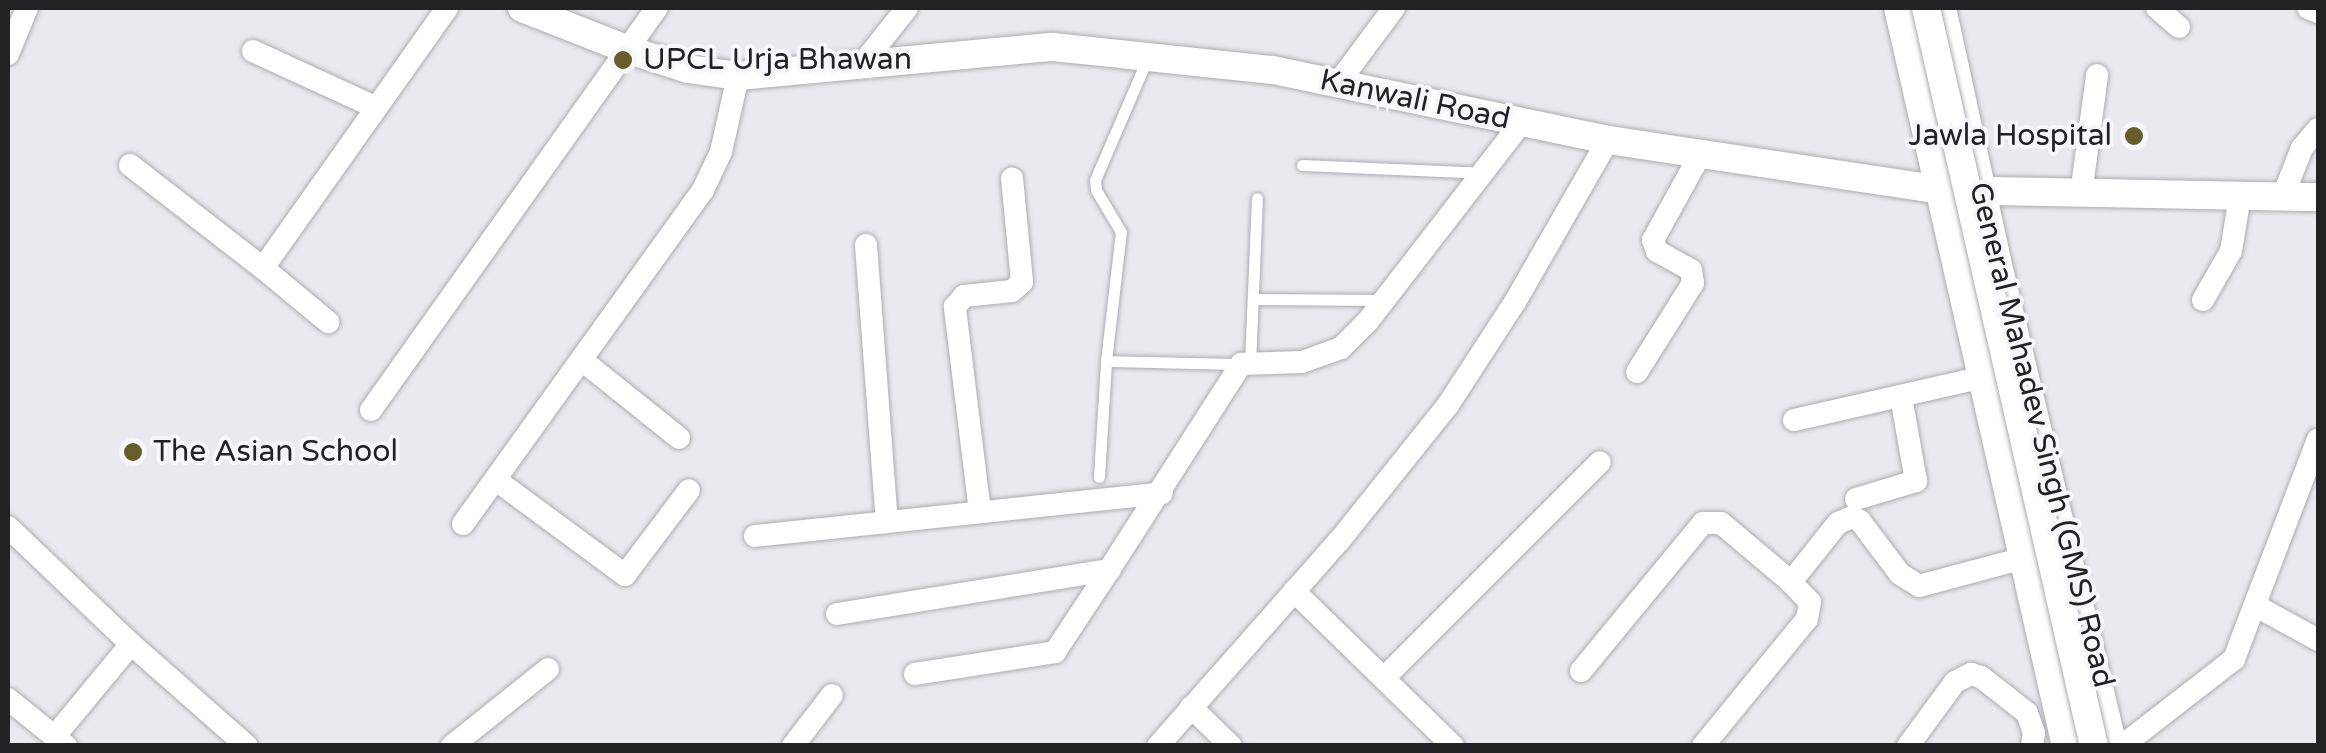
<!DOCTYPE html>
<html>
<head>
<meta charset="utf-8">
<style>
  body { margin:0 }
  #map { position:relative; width:2326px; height:753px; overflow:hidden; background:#eae9ef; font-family:"Varela Round",sans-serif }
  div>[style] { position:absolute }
  .roads { filter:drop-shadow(0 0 2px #acacb1) drop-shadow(0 0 2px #acacb1) }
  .service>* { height:11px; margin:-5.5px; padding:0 5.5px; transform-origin:5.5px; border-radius:5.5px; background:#fff }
  .minor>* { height:22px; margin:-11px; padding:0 11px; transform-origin:11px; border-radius:11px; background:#fff }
  .tertiary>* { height:28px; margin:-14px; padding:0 14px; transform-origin:14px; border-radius:14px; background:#fff }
  .bridges { filter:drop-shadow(0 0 2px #acacb1) drop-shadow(0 0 2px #acacb1) }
  .tertiary-bridge>* { height:28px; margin:-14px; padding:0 14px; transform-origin:14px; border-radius:14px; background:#fff }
  .dots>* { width:28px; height:28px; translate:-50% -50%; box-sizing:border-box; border:5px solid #f7f6fc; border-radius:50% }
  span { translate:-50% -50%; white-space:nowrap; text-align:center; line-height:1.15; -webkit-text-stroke:8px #f7f6fc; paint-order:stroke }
  .poi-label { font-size:30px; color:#222224 }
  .left { translate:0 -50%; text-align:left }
  .right { translate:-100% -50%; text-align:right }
  .street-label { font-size:30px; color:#222224 }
  .frame { position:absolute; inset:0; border:10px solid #222224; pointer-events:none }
</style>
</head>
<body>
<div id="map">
  <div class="roads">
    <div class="service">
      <div style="left:1302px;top:165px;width:180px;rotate:2.5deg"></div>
      <div style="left:1254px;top:299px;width:131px;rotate:0.4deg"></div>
      <div style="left:1106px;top:361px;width:130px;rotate:-83.4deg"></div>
      <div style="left:1121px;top:232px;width:49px;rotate:-120.8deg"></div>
      <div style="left:1096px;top:190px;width:10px;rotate:-96deg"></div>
      <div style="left:1095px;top:180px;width:134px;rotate:-66.7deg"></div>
      <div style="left:1250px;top:364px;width:166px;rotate:-87.6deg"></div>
      <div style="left:1099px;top:477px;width:116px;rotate:-86.5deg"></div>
      <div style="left:1106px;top:361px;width:135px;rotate:1.3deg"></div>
    </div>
    <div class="minor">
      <div style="left:2157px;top:8px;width:29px;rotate:41deg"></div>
      <div style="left:2308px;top:8px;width:11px;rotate:22deg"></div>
      <div style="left:253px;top:51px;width:134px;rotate:24.7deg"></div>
      <div style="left:8px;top:54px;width:50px;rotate:-67.6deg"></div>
      <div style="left:860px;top:67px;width:75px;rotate:-51.5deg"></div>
      <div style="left:1338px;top:83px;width:94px;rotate:-53.3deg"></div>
      <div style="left:130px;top:165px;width:168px;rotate:37.8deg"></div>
      <div style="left:263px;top:268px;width:319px;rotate:-54.7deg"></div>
      <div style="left:2081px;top:194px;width:120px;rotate:-82.3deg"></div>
      <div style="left:2283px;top:196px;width:52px;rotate:-68.4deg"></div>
      <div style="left:2302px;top:148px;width:25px;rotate:-50deg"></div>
      <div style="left:866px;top:245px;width:278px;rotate:85.7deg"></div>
      <div style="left:263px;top:268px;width:85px;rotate:39.7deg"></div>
      <div style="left:2203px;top:300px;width:56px;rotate:-60.3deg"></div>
      <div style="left:2231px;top:251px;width:56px;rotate:-80.7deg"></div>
      <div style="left:583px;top:361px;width:123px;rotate:38.7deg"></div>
      <div style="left:1637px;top:372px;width:105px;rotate:-57.8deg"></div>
      <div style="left:1693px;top:283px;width:13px;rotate:-99deg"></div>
      <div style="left:1691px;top:270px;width:39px;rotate:-151deg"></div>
      <div style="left:1657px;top:251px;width:12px;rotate:-110deg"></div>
      <div style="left:1653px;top:240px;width:97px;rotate:-61.1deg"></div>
      <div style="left:371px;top:410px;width:493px;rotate:-54.6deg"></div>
      <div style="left:1794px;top:420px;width:207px;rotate:-12.8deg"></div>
      <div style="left:496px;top:480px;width:160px;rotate:36.4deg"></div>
      <div style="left:625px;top:575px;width:106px;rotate:-53deg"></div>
      <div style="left:1856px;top:499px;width:63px;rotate:-16.7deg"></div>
      <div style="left:1916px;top:481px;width:85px;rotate:-100.1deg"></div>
      <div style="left:980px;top:512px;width:207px;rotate:-97deg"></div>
      <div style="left:955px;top:307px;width:14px;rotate:-51deg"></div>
      <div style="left:964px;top:296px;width:48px;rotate:-5.9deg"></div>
      <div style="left:1012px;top:291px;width:13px;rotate:-42deg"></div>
      <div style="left:1022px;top:282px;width:104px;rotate:-95.5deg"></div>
      <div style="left:463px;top:524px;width:411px;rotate:-54.3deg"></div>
      <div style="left:703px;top:190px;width:42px;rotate:-64.7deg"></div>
      <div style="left:721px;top:152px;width:78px;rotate:-77.4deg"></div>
      <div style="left:8px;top:527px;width:170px;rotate:43.6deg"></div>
      <div style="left:131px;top:644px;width:119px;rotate:129.6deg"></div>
      <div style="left:755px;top:536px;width:409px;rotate:-6deg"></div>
      <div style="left:1294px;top:591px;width:222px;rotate:44.3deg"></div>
      <div style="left:2256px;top:606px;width:71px;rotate:28.7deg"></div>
      <div style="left:837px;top:614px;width:276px;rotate:-9.2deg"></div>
      <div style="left:1109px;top:570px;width:245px;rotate:-57.3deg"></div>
      <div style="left:1241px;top:364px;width:61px;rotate:-1.9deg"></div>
      <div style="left:1302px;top:362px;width:41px;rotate:-19.7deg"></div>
      <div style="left:1341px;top:348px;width:38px;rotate:-45deg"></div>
      <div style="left:1368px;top:321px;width:250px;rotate:-52.3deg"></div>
      <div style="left:131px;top:644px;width:154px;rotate:41.3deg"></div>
      <div style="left:1581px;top:671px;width:192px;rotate:-50.5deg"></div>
      <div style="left:1703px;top:523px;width:18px"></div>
      <div style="left:1721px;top:523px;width:92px;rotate:40.1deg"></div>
      <div style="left:1791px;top:582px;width:75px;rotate:-51.5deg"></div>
      <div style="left:1838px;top:523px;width:15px;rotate:-23deg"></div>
      <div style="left:1852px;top:517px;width:9px;rotate:27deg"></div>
      <div style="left:1860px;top:521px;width:66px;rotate:53deg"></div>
      <div style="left:1900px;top:574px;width:22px;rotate:32deg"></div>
      <div style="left:1919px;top:586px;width:109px;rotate:-14.9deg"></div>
      <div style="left:915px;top:674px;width:142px;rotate:-8.9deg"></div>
      <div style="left:1055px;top:652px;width:98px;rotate:-56.6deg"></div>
      <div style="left:1384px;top:678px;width:305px;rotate:-45deg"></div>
      <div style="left:8px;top:699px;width:75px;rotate:39deg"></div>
      <div style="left:1191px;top:707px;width:56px;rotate:44.3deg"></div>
      <div style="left:452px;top:746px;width:123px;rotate:-38.7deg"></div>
      <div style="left:793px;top:746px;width:64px;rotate:-52.6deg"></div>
      <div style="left:1158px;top:746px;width:273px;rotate:-48.6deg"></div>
      <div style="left:1339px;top:541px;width:174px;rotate:-51.3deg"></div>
      <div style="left:1448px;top:405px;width:123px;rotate:-57deg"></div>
      <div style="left:1515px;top:302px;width:187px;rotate:-60.1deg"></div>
      <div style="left:1703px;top:746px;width:164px;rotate:-50.7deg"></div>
      <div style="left:1807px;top:619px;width:17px;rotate:-80deg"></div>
      <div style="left:1810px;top:602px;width:28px;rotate:-134deg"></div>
      <div style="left:1908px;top:746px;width:79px;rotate:-53.7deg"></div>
      <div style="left:1955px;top:682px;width:18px;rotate:-27deg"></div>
      <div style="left:1971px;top:674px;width:10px;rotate:17deg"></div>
      <div style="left:1981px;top:677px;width:58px;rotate:38deg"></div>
      <div style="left:2027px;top:713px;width:21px;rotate:71deg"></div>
      <div style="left:2034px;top:733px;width:13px;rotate:99deg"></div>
      <div style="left:2122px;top:746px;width:142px;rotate:-37.8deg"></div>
      <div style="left:2234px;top:659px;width:235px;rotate:-69.1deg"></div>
    </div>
    <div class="tertiary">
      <div style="left:522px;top:8px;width:112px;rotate:21.5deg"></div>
      <div style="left:626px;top:49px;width:65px;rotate:17.9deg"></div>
      <div style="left:688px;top:69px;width:50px;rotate:8deg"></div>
      <div style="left:738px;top:76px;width:316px;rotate:-5.3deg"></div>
      <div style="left:1053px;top:47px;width:221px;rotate:6deg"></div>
      <div style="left:1273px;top:70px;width:342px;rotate:11.8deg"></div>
      <div style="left:1608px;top:140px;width:338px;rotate:8.5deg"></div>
      <div style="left:1942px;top:190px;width:376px;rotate:1.1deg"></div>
      <div style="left:1898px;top:8px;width:757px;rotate:77.18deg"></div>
      <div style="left:1942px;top:8px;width:250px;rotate:77.7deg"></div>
      <div style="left:1995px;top:252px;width:508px;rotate:76.57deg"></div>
    </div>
  </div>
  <div class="bridges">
    <div class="tertiary-bridge">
      <div style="left:1926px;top:8px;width:757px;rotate:77.18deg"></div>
    </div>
  </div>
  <div class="dots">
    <div style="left:623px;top:60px;background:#665d2a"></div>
    <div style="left:2134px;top:136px;background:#665d2a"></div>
    <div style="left:133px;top:452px;background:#665d2a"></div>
  </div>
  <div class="poi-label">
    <span class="left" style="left:643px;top:60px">UPCL Urja Bhawan</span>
    <span class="right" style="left:2112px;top:136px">Jawla Hospital</span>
    <span class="left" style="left:153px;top:452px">The Asian School</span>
  </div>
  <div class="street-label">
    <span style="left:1415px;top:100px;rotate:12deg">Kanwali Road</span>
    <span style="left:2041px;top:435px;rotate:76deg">General Mahadev Singh (GMS) Road</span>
  </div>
  <div class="frame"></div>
</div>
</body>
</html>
